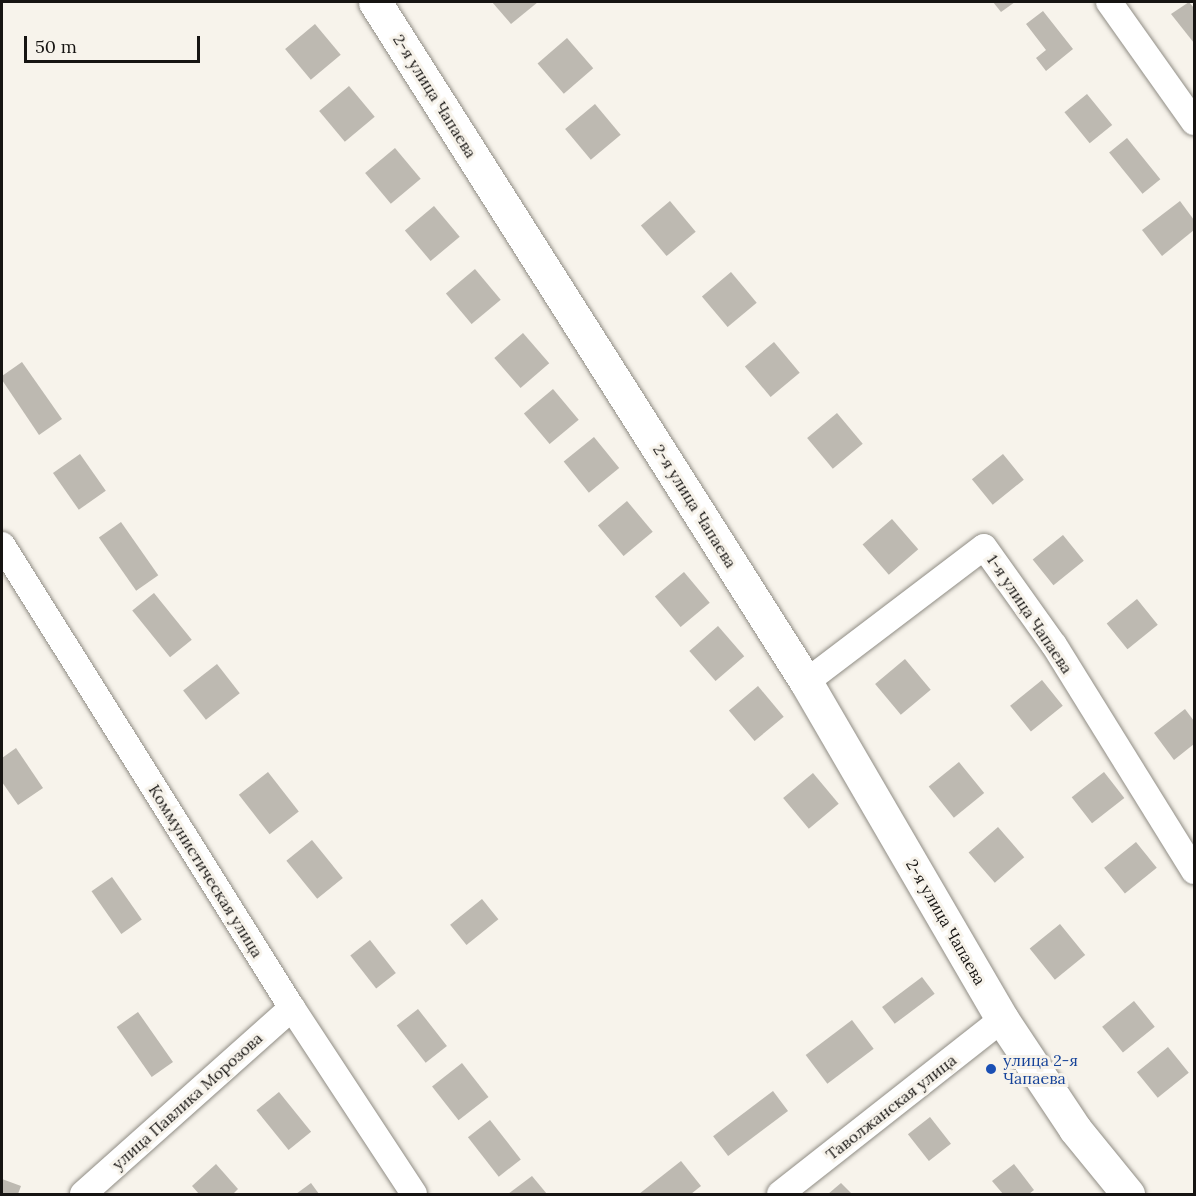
<!DOCTYPE html>
<html>
<head>
<meta charset="utf-8">
<style>
  body { margin:0 }
  #map { position:relative; width:1196px; height:1196px; overflow:hidden; background:#f7f3eb; font-family:Lora,serif }
  div>[style] { position:absolute }
  .building>* { inset:0; background:#bdb9b1; transform-origin:0 0 }
  .roads { filter:drop-shadow(0 0 2px #908d85) drop-shadow(0 0 2px #908d85) }
  .minor>* { height:26px; margin:-13px; padding:0 13px; transform-origin:13px; border-radius:13px; background:#fff }
  .major>* { height:33px; margin:-16.5px; padding:0 16.5px; transform-origin:16.5px; border-radius:16.5px; background:#fff }
  .dots>* { width:16px; height:16px; translate:-50% -50%; box-sizing:border-box; border:3px solid #f7f3eb; border-radius:50% }
  span { translate:-50% -50%; white-space:nowrap; text-align:center; line-height:1.15; -webkit-text-stroke:6px #f7f3eb; paint-order:stroke }
  .street-label { font-size:16px; color:#161412 }
  .transit-label { font-size:16px; color:#164399 }
  .left { translate:0 -50%; text-align:left }
  .frame { position:absolute; inset:0; border:3px solid #161412; pointer-events:none }
  .scale { position:absolute; left:24px; top:36px; width:176px; height:27px; box-sizing:border-box; border:3px solid #161412; border-top:0; padding-left:8px; font-size:18px; line-height:21px; white-space:nowrap; color:#161412; -webkit-text-stroke:4px #f7f3eb; paint-order:stroke }
</style>
</head>
<body>
<div id="map">
  <div class="building">
    <div style="clip-path:polygon(492px 2px,538px 2px,511px 24px)"></div>
    <div style="clip-path:polygon(993px 2px,1015px 2px,1001px 12px)"></div>
    <div style="clip-path:polygon(1189px 2px,1194px 8px,1194px 43px,1171px 14px)"></div>
    <div style="clip-path:polygon(1043px 11px,1073px 49px,1046px 71px,1036px 58px,1046px 50px,1026px 24px)"></div>
    <div style="left:315px;top:24px;width:40px;height:39px;rotate:50deg"></div>
    <div style="left:567px;top:38px;width:40px;height:39px;rotate:49deg"></div>
    <div style="left:349px;top:86px;width:40px;height:39px;rotate:50deg"></div>
    <div style="left:1087px;top:94px;width:40px;height:29px;rotate:51deg"></div>
    <div style="left:595px;top:104px;width:40px;height:39px;rotate:50deg"></div>
    <div style="left:1127px;top:138px;width:53px;height:23px;rotate:51deg"></div>
    <div style="left:395px;top:148px;width:40px;height:39px;rotate:50deg"></div>
    <div style="left:670px;top:201px;width:40px;height:38px;rotate:50deg"></div>
    <div style="clip-path:polygon(1180px 201px,1194px 220px,1194px 230px,1162px 256px,1142px 230px)"></div>
    <div style="left:434px;top:206px;width:40px;height:38px;rotate:50deg"></div>
    <div style="left:475px;top:269px;width:40px;height:38px;rotate:50deg"></div>
    <div style="left:731px;top:272px;width:40px;height:38px;rotate:50deg"></div>
    <div style="left:523px;top:333px;width:40px;height:38px;rotate:49deg"></div>
    <div style="left:774px;top:342px;width:40px;height:38px;rotate:50deg"></div>
    <div style="clip-path:polygon(22px 362px,62px 419px,39px 435px,2px 380px,2px 376px)"></div>
    <div style="left:553px;top:389px;width:40px;height:38px;rotate:50deg"></div>
    <div style="left:837px;top:413px;width:40px;height:39px;rotate:50deg"></div>
    <div style="left:594px;top:437px;width:40px;height:39px;rotate:51deg"></div>
    <div style="left:80px;top:454px;width:45px;height:33px;rotate:55deg"></div>
    <div style="left:1003px;top:454px;width:33px;height:40px;rotate:51deg"></div>
    <div style="left:627px;top:501px;width:40px;height:38px;rotate:50deg"></div>
    <div style="left:892px;top:519px;width:40px;height:39px;rotate:49deg"></div>
    <div style="left:121px;top:522px;width:65px;height:27px;rotate:55deg"></div>
    <div style="left:1063px;top:535px;width:33px;height:39px;rotate:51deg"></div>
    <div style="left:684px;top:572px;width:40px;height:38px;rotate:50deg"></div>
    <div style="left:154px;top:593px;width:60px;height:28px;rotate:51deg"></div>
    <div style="left:1137px;top:599px;width:33px;height:39px;rotate:51deg"></div>
    <div style="left:718px;top:626px;width:40px;height:38px;rotate:49deg"></div>
    <div style="left:905px;top:659px;width:40px;height:39px;rotate:50deg"></div>
    <div style="left:217px;top:664px;width:37px;height:43px;rotate:52deg"></div>
    <div style="left:1042px;top:680px;width:33px;height:41px;rotate:51deg"></div>
    <div style="left:758px;top:686px;width:40px;height:38px;rotate:50deg"></div>
    <div style="clip-path:polygon(1185px 709px,1194px 721px,1194px 744px,1174px 760px,1154px 733px)"></div>
    <div style="clip-path:polygon(16px 748px,43px 788px,18px 805px,2px 782px,2px 758px)"></div>
    <div style="left:959px;top:762px;width:40px;height:39px;rotate:51deg"></div>
    <div style="left:268px;top:772px;width:50px;height:37px;rotate:52deg"></div>
    <div style="left:1104px;top:772px;width:33px;height:41px;rotate:52deg"></div>
    <div style="left:813px;top:773px;width:40px;height:39px;rotate:50deg"></div>
    <div style="left:998px;top:827px;width:40px;height:39px;rotate:49deg"></div>
    <div style="left:312px;top:840px;width:49px;height:33px;rotate:51deg"></div>
    <div style="left:1136px;top:842px;width:33px;height:41px;rotate:51deg"></div>
    <div style="left:112px;top:877px;width:52px;height:25px;rotate:55deg"></div>
    <div style="left:482px;top:899px;width:26px;height:41px;rotate:51deg"></div>
    <div style="left:1060px;top:924px;width:40px;height:39px;rotate:51deg"></div>
    <div style="left:370px;top:940px;width:42px;height:25px;rotate:52deg"></div>
    <div style="left:922px;top:977px;width:21px;height:50px;rotate:53deg"></div>
    <div style="left:1134px;top:1001px;width:33px;height:41px;rotate:51deg"></div>
    <div style="left:418px;top:1009px;width:47px;height:27px;rotate:52deg"></div>
    <div style="left:138px;top:1012px;width:61px;height:26px;rotate:55deg"></div>
    <div style="left:852px;top:1020px;width:36px;height:58px;rotate:53deg"></div>
    <div style="left:1168px;top:1047px;width:33px;height:40px;rotate:51deg"></div>
    <div style="left:462px;top:1063px;width:43px;height:38px;rotate:52deg"></div>
    <div style="left:773px;top:1091px;width:25px;height:75px;rotate:53deg"></div>
    <div style="left:279px;top:1092px;width:51px;height:29px;rotate:51deg"></div>
    <div style="left:930px;top:1117px;width:34px;height:28px;rotate:52deg"></div>
    <div style="left:490px;top:1120px;width:50px;height:28px;rotate:52deg"></div>
    <div style="clip-path:polygon(681px 1161px,701px 1186px,691px 1194px,639px 1194px)"></div>
    <div style="clip-path:polygon(216px 1164px,238px 1189px,233px 1194px,199px 1194px,192px 1186px)"></div>
    <div style="clip-path:polygon(1014px 1164px,1034px 1190px,1029px 1194px,1003px 1194px,992px 1181px)"></div>
    <div style="clip-path:polygon(532px 1176px,547px 1194px,508px 1194px)"></div>
    <div style="clip-path:polygon(2px 1179px,21px 1186px,18px 1194px,2px 1194px)"></div>
    <div style="clip-path:polygon(311px 1183px,319px 1194px,296px 1194px)"></div>
    <div style="clip-path:polygon(841px 1183px,852px 1194px,828px 1194px)"></div>
  </div>
  <div class="roads">
    <div class="minor">
      <div style="left:1109px;top:2px;width:147px;rotate:54.7deg"></div>
      <div style="left:2px;top:545px;width:546px;rotate:57.94deg"></div>
      <div style="left:292px;top:1008px;width:222px;rotate:56.7deg"></div>
      <div style="left:806px;top:682px;width:223px;rotate:-37.2deg"></div>
      <div style="left:984px;top:547px;width:120px;rotate:54.5deg"></div>
      <div style="left:1054px;top:645px;width:266px;rotate:58.2deg"></div>
      <div style="left:83px;top:1194px;width:280px;rotate:-41.7deg"></div>
      <div style="left:780px;top:1194px;width:283px;rotate:-38.2deg"></div>
    </div>
    <div class="major">
      <div style="left:375px;top:2px;width:805px;rotate:57.63deg"></div>
      <div style="left:806px;top:682px;width:390px;rotate:59.8deg"></div>
      <div style="left:1002px;top:1019px;width:132px;rotate:56.4deg"></div>
      <div style="left:1075px;top:1129px;width:84px;rotate:50.8deg"></div>
    </div>
  </div>
  <div class="dots">
    <div style="left:991px;top:1069px;background:#1a4fb4"></div>
  </div>
  <div class="street-label">
    <span style="left:435px;top:96px;rotate:58deg">2-я улица Чапаева</span>
    <span style="left:695px;top:506px;rotate:58deg">2-я улица Чапаева</span>
    <span style="left:1030px;top:614px;rotate:56deg">1-я улица Чапаева</span>
    <span style="left:206px;top:871px;rotate:58deg">Коммунистическая улица</span>
    <span style="left:946px;top:922px;rotate:60deg">2-я улица Чапаева</span>
    <span style="left:187px;top:1101px;rotate:-42deg">улица Павлика Морозова</span>
    <span style="left:891px;top:1107px;rotate:-38deg">Таволжанская улица</span>
  </div>
  <div class="transit-label">
    <span class="left" style="left:1003px;top:1069px">улица 2-я<br>Чапаева</span>
  </div>
  <div class="frame"></div>
  <div class="scale">50 m</div>
</div>
</body>
</html>
